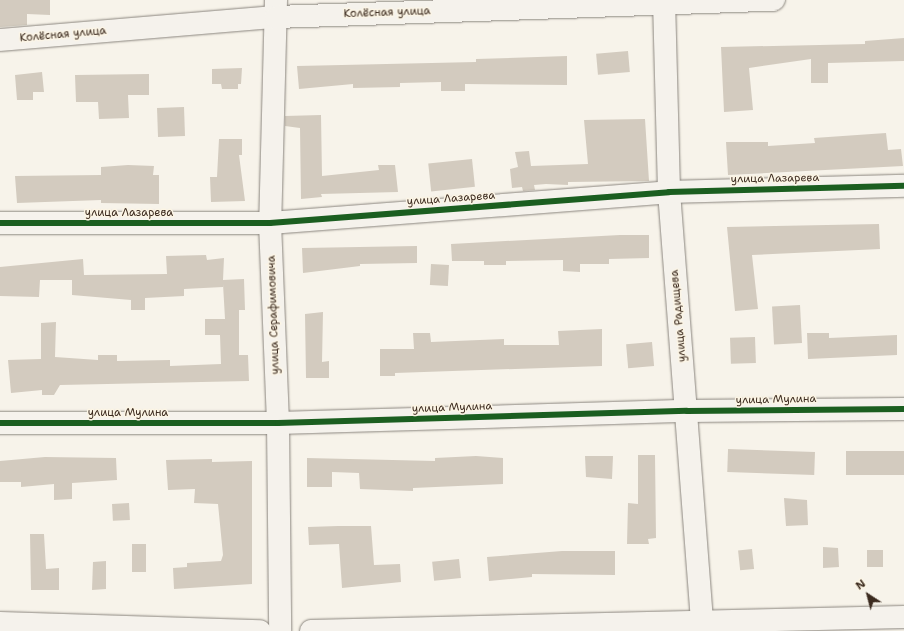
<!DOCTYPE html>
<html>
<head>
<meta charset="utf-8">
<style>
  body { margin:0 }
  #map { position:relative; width:904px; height:631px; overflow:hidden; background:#f7f3ea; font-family:"Shantell Sans",sans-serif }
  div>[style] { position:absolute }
  .building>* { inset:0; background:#d3cbbf; transform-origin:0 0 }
  .roads { filter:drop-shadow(0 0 1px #8b867f) drop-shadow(0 0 1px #8b867f) }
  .minor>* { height:22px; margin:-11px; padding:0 11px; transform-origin:11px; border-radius:11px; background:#f5f2ec }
  .cycleway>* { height:6px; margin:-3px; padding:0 3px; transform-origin:3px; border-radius:3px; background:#1b5e20 }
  span { translate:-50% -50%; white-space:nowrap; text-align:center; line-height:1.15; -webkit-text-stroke:3px #fcf5e5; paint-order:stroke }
  .street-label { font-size:11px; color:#3b2a1e }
  .north { position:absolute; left:848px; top:575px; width:40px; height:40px; -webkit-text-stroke:3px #fcf5e5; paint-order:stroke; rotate:324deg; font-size:11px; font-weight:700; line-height:16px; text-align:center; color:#3b2a1e }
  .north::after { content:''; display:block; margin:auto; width:14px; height:18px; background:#3b2a1e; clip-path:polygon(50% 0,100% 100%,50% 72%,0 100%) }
</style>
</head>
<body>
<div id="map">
  <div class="building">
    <div style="clip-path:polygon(0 0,50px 0,50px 15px,27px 14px,27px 25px,0 27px)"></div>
    <div style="clip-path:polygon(904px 38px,904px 61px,828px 63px,828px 83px,811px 83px,811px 59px,749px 68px,753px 110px,724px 112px,721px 47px,865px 44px,865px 41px)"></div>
    <div style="left:628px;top:51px;width:21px;height:32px;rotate:85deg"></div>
    <div style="clip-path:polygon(567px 56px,567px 85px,465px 84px,465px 91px,441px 91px,441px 82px,400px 83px,400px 87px,353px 88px,353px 84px,299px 89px,297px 66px,476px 62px,476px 59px)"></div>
    <div style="clip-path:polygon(242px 68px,241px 84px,238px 84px,238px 89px,222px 89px,221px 84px,212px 84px,212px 69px)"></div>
    <div style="clip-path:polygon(42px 72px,44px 92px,33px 92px,33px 100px,17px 100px,15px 75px)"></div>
    <div style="clip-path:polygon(149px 74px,149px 95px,128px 95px,129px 118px,99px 119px,98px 102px,76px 102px,75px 75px)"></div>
    <div style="left:184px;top:107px;width:29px;height:27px;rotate:88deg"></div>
    <div style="clip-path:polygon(321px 115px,322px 176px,379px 170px,378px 165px,395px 165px,398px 192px,321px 194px,322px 197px,301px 199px,300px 128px,285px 126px,285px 116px)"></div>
    <div style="clip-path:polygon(645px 119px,649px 181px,568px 182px,568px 185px,546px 184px,534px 185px,535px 190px,523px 191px,522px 187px,512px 188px,510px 169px,518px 167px,515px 152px,529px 151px,531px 166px,588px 164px,584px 120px)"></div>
    <div style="clip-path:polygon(886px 133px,888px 150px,901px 149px,903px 166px,728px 175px,726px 142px,768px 142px,768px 146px,815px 143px,814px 138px)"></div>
    <div style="clip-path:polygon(219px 139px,242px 139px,242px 155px,239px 155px,245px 201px,211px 202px,210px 177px,217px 177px)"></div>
    <div style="left:472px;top:159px;width:28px;height:44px;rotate:84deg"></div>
    <div style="clip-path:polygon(128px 165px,154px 166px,153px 175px,159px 175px,159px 204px,101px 203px,101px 200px,17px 203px,15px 176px,101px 175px,101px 167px)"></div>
    <div style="clip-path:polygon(879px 224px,880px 249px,752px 255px,758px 309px,735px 311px,727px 227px)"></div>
    <div style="clip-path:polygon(620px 235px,649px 235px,649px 258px,609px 259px,609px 264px,580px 264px,580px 272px,563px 271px,563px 260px,506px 261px,506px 265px,484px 265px,484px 261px,452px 261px,451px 244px)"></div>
    <div style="clip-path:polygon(417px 246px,417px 263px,360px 264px,360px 266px,303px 273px,302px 248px)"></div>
    <div style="clip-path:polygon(206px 255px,207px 260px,224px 258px,223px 280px,244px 279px,245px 310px,239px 310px,239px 355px,248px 355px,249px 381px,60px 385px,54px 395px,42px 395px,42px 390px,11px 393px,8px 360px,41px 359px,41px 323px,56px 322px,55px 357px,98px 360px,98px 355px,117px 355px,117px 361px,170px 360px,170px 366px,221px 364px,220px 335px,205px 335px,205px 319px,225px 319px,223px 284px,223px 287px,184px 289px,184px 296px,145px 298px,145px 310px,131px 310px,131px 300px,72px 295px,72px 280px,40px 280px,39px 297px,0 296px,0 267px,83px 259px,84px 275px,167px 274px,166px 256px)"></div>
    <div style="left:431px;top:264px;width:18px;height:21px;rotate:3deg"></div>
    <div style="left:800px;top:305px;width:38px;height:28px;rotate:87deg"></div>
    <div style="clip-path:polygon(323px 312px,322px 362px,329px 361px,329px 378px,306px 378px,305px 314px)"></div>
    <div style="clip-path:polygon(602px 329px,602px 366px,395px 373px,395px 376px,380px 376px,380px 349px,414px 349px,413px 333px,430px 333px,431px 342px,504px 339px,504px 345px,559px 345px,558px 331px)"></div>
    <div style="clip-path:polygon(807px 333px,829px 333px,829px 338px,897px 335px,897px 355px,808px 359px)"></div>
    <div style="left:755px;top:337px;width:26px;height:25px;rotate:88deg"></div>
    <div style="left:652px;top:342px;width:24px;height:26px;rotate:85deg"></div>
    <div style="left:846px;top:451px;width:58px;height:24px"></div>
    <div style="left:815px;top:452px;width:23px;height:87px;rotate:92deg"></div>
    <div style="clip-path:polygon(638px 455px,655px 455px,656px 538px,648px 539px,649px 544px,627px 544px,628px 503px,638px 504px)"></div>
    <div style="clip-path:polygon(476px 456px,503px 458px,503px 484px,413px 488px,413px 491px,360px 489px,359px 473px,332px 472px,332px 487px,307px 487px,307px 458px,435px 461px,435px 458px)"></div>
    <div style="clip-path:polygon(585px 456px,613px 456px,612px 479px,586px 477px)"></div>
    <div style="clip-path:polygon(45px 457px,116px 458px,117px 480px,72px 483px,72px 499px,54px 500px,54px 484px,21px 487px,21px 482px,0 482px,0 461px)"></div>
    <div style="clip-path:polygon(212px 459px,212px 462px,252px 461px,252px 584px,174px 589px,173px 568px,187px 567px,187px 563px,221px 561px,223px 555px,218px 504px,194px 503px,195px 489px,168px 490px,166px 460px)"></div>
    <div style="clip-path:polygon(784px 498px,807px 500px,808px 525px,786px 526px)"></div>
    <div style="left:129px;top:503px;width:17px;height:17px;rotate:87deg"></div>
    <div style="clip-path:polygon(338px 526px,371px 526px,374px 565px,400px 564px,401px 582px,342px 588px,339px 544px,309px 545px,308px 527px)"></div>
    <div style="clip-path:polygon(30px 534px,44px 534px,46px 569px,59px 568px,59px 590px,31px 590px)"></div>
    <div style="left:132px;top:544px;width:14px;height:28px"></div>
    <div style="clip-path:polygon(823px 547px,838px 548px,839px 567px,823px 568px)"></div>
    <div style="left:752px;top:549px;width:20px;height:14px;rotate:84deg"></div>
    <div style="left:867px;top:550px;width:16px;height:17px"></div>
    <div style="clip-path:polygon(562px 551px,615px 551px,615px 575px,532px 574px,532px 577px,489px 581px,487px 557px)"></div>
    <div style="left:459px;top:559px;width:19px;height:27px;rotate:84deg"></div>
    <div style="clip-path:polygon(106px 561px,106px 589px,92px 590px,93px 562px)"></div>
  </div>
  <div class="roads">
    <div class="minor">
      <div style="left:276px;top:0;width:223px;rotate:91.5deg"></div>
      <div style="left:270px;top:223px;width:200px;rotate:87.7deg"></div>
      <div style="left:278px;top:423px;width:208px;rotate:89.4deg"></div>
      <div style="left:664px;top:0;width:192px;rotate:88.5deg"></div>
      <div style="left:669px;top:192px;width:440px;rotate:85.6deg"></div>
      <div style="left:0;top:40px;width:277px;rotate:-4.8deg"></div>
      <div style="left:276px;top:17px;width:498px;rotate:-2deg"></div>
      <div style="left:0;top:223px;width:270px"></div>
      <div style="left:270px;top:223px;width:400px;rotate:-4.4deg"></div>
      <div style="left:669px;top:192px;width:235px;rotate:-1.5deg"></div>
      <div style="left:0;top:423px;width:278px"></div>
      <div style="left:278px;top:423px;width:409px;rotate:-1.7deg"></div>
      <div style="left:687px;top:411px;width:217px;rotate:-0.5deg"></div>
      <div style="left:0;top:623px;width:260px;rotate:1.8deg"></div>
      <div style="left:311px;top:631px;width:593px;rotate:-1.35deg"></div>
    </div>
  </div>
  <div class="cycleway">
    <div style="left:0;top:223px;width:270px"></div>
    <div style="left:270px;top:223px;width:400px;rotate:-4.4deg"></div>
    <div style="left:669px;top:192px;width:235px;rotate:-1.5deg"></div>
    <div style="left:0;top:423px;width:278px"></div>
    <div style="left:278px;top:423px;width:409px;rotate:-1.7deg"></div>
    <div style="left:687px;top:411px;width:217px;rotate:-0.5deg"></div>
  </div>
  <div class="street-label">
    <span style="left:387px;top:13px;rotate:-2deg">Колёсная улица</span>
    <span style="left:63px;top:35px;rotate:-5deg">Колёсная улица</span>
    <span style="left:775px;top:179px;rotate:-1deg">улица Лазарева</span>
    <span style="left:451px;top:199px;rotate:-4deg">улица Лазарева</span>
    <span style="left:129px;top:213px">улица Лазарева</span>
    <span style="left:274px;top:315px;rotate:-92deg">улица Серафимовича</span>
    <span style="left:679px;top:316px;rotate:-95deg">улица Радищева</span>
    <span style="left:776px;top:400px;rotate:-1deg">улица Мулина</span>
    <span style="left:452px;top:408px;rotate:-2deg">улица Мулина</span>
    <span style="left:128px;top:413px">улица Мулина</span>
  </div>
  <div class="north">N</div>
</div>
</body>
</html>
